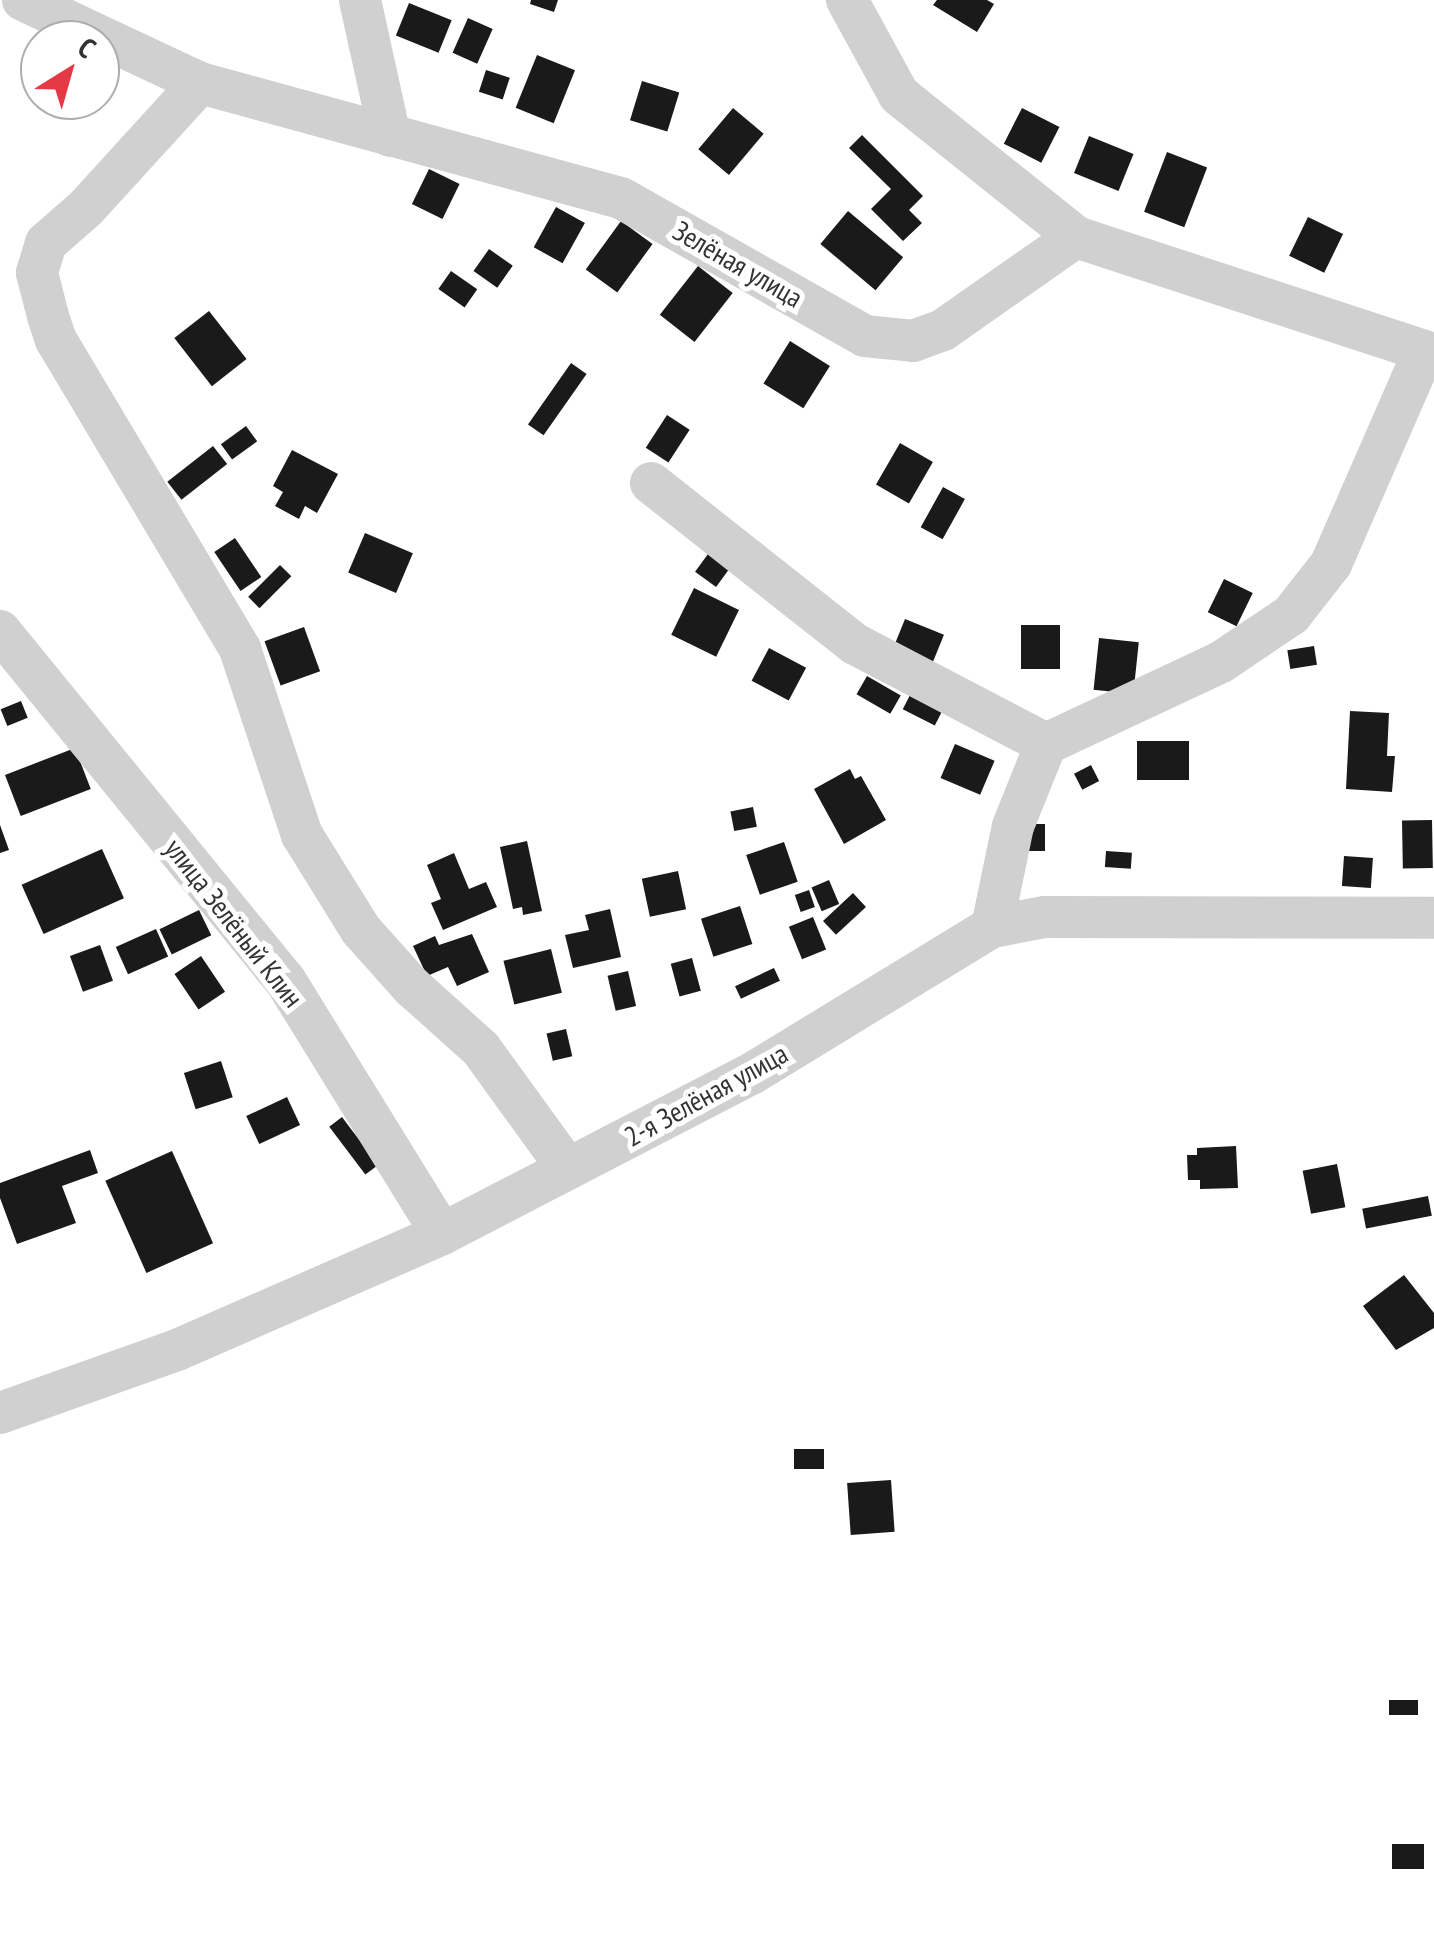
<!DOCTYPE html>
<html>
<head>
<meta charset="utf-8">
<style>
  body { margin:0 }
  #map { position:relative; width:1434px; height:1936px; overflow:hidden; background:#fff; font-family:"PT Sans Narrow",sans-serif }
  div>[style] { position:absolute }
  .building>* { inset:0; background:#1a1a1a; transform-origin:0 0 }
  .minor>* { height:42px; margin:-21px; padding:0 21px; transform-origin:21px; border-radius:21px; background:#d0d0d0 }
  span { translate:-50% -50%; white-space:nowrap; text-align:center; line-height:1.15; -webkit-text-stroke:10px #fff; paint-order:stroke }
  .street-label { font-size:28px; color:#333 }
  .north { position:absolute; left:20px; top:20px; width:100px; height:100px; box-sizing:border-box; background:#fff; border:2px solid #adadad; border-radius:50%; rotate:37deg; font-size:28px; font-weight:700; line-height:40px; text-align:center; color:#333 }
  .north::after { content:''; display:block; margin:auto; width:35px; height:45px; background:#e63946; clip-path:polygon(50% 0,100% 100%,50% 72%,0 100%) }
</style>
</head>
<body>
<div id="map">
  <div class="building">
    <div style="clip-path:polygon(531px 0,558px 0,554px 12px,530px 4px)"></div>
    <div style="clip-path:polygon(937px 0,987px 0,994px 4px,977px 32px,933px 5px)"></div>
    <div style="left:409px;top:3px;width:46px;height:35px;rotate:22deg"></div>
    <div style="left:468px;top:18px;width:27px;height:38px;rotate:24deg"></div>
    <div style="left:537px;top:55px;width:41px;height:57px;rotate:22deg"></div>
    <div style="left:486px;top:70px;width:25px;height:23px;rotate:18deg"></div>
    <div style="left:642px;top:81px;width:39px;height:41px;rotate:17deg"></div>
    <div style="left:733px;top:108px;width:40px;height:54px;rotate:40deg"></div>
    <div style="left:1022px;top:108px;width:42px;height:40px;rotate:27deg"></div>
    <div style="clip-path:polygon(862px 135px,923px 196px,909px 210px,922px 223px,903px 241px,871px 209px,891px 189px,849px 148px)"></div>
    <div style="left:1089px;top:136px;width:48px;height:40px;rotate:22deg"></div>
    <div style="left:1167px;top:152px;width:43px;height:64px;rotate:21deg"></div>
    <div style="left:429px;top:169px;width:34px;height:39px;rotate:26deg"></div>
    <div style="left:556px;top:207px;width:33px;height:46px;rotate:29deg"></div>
    <div style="left:848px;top:211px;width:72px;height:43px;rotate:40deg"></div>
    <div style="left:1308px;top:217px;width:39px;height:43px;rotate:26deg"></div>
    <div style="left:621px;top:221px;width:39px;height:60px;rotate:36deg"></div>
    <div style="left:489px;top:249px;width:29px;height:27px;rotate:35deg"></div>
    <div style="left:698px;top:266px;width:44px;height:62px;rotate:38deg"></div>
    <div style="left:451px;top:271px;width:32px;height:22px;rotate:35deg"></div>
    <div style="left:209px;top:311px;width:61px;height:44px;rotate:52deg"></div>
    <div style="left:790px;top:341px;width:47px;height:50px;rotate:32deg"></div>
    <div style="left:571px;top:363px;width:19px;height:75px;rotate:35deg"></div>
    <div style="left:667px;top:415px;width:27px;height:39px;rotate:33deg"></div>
    <div style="left:246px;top:426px;width:19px;height:31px;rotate:54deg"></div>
    <div style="left:900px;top:443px;width:38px;height:48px;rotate:30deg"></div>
    <div style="left:213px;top:446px;width:23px;height:58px;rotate:52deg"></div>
    <div style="clip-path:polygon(292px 450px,338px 474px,317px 513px,305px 506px,299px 519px,275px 506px,283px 492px,273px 486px)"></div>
    <div style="left:943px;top:487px;width:25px;height:46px;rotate:29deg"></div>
    <div style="left:365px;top:533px;width:52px;height:43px;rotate:23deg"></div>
    <div style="left:235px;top:538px;width:47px;height:25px;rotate:56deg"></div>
    <div style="left:708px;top:554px;width:26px;height:22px;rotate:36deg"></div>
    <div style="left:280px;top:565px;width:16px;height:45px;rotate:45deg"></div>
    <div style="left:1224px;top:579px;width:32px;height:37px;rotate:26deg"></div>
    <div style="left:694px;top:588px;width:50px;height:52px;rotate:26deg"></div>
    <div style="left:905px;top:619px;width:42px;height:40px;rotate:22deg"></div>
    <div style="left:1021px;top:625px;width:39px;height:44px"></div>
    <div style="left:304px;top:627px;width:47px;height:42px;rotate:70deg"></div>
    <div style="left:1099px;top:638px;width:40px;height:52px;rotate:6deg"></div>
    <div style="left:1314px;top:646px;width:19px;height:27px;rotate:81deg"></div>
    <div style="left:769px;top:648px;width:42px;height:37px;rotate:28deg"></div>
    <div style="left:867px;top:676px;width:39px;height:21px;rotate:30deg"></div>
    <div style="left:910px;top:695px;width:36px;height:16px;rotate:27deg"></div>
    <div style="left:21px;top:701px;width:18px;height:22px;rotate:68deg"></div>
    <div style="clip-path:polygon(1350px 711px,1389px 713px,1387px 756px,1395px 756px,1392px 792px,1346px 789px)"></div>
    <div style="left:1137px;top:741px;width:52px;height:39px"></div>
    <div style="left:955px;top:744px;width:43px;height:37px;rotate:23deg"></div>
    <div style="left:75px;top:748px;width:44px;height:75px;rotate:69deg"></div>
    <div style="left:1091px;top:765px;width:18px;height:19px;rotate:63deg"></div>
    <div style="clip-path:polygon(850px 769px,855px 779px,861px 776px,886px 820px,844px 844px,814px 789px)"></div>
    <div style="left:753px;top:807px;width:20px;height:23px;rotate:79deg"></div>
    <div style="left:1432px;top:820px;width:48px;height:30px;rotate:89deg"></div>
    <div style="left:1027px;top:824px;width:18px;height:27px"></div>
    <div style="clip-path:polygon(0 825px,9px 850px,0 853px)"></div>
    <div style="clip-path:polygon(527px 841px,542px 911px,523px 915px,522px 907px,513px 909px,500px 847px)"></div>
    <div style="left:784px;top:842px;width:42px;height:40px;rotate:71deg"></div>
    <div style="left:102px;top:849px;width:54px;height:88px;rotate:66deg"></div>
    <div style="left:1106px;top:851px;width:26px;height:16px;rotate:4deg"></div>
    <div style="clip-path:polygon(454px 853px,469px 889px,486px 882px,497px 907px,443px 930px,431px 903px,441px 899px,427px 865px)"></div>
    <div style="left:1344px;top:856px;width:29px;height:30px;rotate:4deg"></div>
    <div style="left:678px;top:871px;width:39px;height:37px;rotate:78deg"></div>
    <div style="left:829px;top:880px;width:26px;height:19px;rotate:67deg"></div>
    <div style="left:809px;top:890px;width:18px;height:15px;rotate:71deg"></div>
    <div style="left:853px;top:893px;width:19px;height:41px;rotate:47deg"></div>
    <div style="left:740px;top:906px;width:40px;height:41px;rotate:72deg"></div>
    <div style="clip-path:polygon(610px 909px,621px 957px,573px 968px,565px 935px,589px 930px,585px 915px)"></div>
    <div style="left:199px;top:910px;width:28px;height:44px;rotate:64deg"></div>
    <div style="left:813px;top:917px;width:35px;height:26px;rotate:68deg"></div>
    <div style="left:156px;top:929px;width:30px;height:44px;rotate:66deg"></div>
    <div style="clip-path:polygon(472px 934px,489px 972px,457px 986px,448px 967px,427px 976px,413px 946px,435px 936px,439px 945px)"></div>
    <div style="left:100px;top:945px;width:38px;height:32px;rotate:70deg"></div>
    <div style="left:551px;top:949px;width:45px;height:49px;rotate:76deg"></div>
    <div style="left:201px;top:956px;width:43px;height:32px;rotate:56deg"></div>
    <div style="left:692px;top:958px;width:34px;height:22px;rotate:75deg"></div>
    <div style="left:774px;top:968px;width:14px;height:43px;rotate:65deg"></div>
    <div style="left:628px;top:971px;width:36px;height:21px;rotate:77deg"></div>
    <div style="left:566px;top:1029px;width:28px;height:20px;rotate:77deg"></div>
    <div style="left:221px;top:1061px;width:38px;height:39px;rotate:72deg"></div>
    <div style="left:287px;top:1097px;width:31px;height:45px;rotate:65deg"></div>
    <div style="left:342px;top:1117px;width:60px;height:16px;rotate:53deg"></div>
    <div style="clip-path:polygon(1236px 1146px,1238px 1188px,1200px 1189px,1200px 1180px,1188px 1180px,1187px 1155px,1197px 1155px,1197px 1148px)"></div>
    <div style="clip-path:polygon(90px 1150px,98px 1173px,62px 1186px,76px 1223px,17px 1244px,0 1198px,0 1183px)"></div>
    <div style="left:172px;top:1151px;width:101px;height:73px;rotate:66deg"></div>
    <div style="left:1337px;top:1164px;width:44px;height:35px;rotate:79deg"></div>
    <div style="left:1428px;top:1196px;width:20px;height:67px;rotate:79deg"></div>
    <div style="clip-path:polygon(1404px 1275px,1434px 1313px,1434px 1328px,1396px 1350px,1363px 1306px)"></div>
    <div style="left:824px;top:1449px;width:20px;height:30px;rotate:90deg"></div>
    <div style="left:891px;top:1480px;width:52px;height:44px;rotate:86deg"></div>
    <div style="left:1418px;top:1700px;width:15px;height:29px;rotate:90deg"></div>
    <div style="left:1392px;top:1844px;width:32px;height:25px"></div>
  </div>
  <div class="minor">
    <div style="left:23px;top:0;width:195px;rotate:25.1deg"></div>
    <div style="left:200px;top:83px;width:436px;rotate:15.3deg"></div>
    <div style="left:621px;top:198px;width:280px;rotate:29.5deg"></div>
    <div style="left:865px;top:336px;width:48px;rotate:5.9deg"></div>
    <div style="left:913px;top:341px;width:32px;rotate:-20deg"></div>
    <div style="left:943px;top:330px;width:162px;rotate:-35deg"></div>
    <div style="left:1076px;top:237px;width:377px;rotate:18.1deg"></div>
    <div style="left:360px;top:0;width:139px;rotate:77.6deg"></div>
    <div style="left:847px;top:0;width:108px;rotate:61.3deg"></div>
    <div style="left:899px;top:95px;width:227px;rotate:38.7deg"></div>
    <div style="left:200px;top:83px;width:169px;rotate:132.4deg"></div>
    <div style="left:86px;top:208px;width:53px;rotate:138.8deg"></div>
    <div style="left:46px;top:243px;width:31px;rotate:107deg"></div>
    <div style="left:37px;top:273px;width:44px;rotate:75.7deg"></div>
    <div style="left:48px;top:316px;width:25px;rotate:72deg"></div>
    <div style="left:56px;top:340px;width:360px;rotate:59.2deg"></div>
    <div style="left:240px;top:649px;width:196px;rotate:71.6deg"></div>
    <div style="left:302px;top:835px;width:112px;rotate:58.2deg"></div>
    <div style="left:361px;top:930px;width:76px;rotate:48.2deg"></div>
    <div style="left:412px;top:987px;width:93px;rotate:41.9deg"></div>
    <div style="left:481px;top:1049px;width:148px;rotate:54.1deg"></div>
    <div style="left:651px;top:483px;width:260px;rotate:38.3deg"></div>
    <div style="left:855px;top:644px;width:216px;rotate:27.6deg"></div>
    <div style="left:1046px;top:744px;width:193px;rotate:-25.1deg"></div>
    <div style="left:1221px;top:662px;width:84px;rotate:-33.9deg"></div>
    <div style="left:1291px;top:615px;width:65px;rotate:-51.9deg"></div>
    <div style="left:1331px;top:564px;width:230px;rotate:-66.4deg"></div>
    <div style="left:0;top:631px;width:451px;rotate:50.8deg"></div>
    <div style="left:285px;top:980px;width:299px;rotate:58.3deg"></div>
    <div style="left:992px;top:927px;width:103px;rotate:-78.3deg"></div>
    <div style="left:1013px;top:826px;width:88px;rotate:-68.1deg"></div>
    <div style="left:0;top:1413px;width:188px;rotate:-19.6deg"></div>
    <div style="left:177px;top:1350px;width:289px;rotate:-23.6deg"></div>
    <div style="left:442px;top:1234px;width:348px;rotate:-27.4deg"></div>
    <div style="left:751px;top:1074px;width:282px;rotate:-31.4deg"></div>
    <div style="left:992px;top:927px;width:54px;rotate:-10.7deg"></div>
    <div style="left:1045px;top:917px;width:389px;rotate:0.1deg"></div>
  </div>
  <div class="street-label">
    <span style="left:738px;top:264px;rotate:30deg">Зелёная улица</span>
    <span style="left:234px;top:923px;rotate:52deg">улица Зелёный Клин</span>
    <span style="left:706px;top:1095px;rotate:-29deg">2-я Зелёная улица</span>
  </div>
  <div class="north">С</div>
</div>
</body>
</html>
